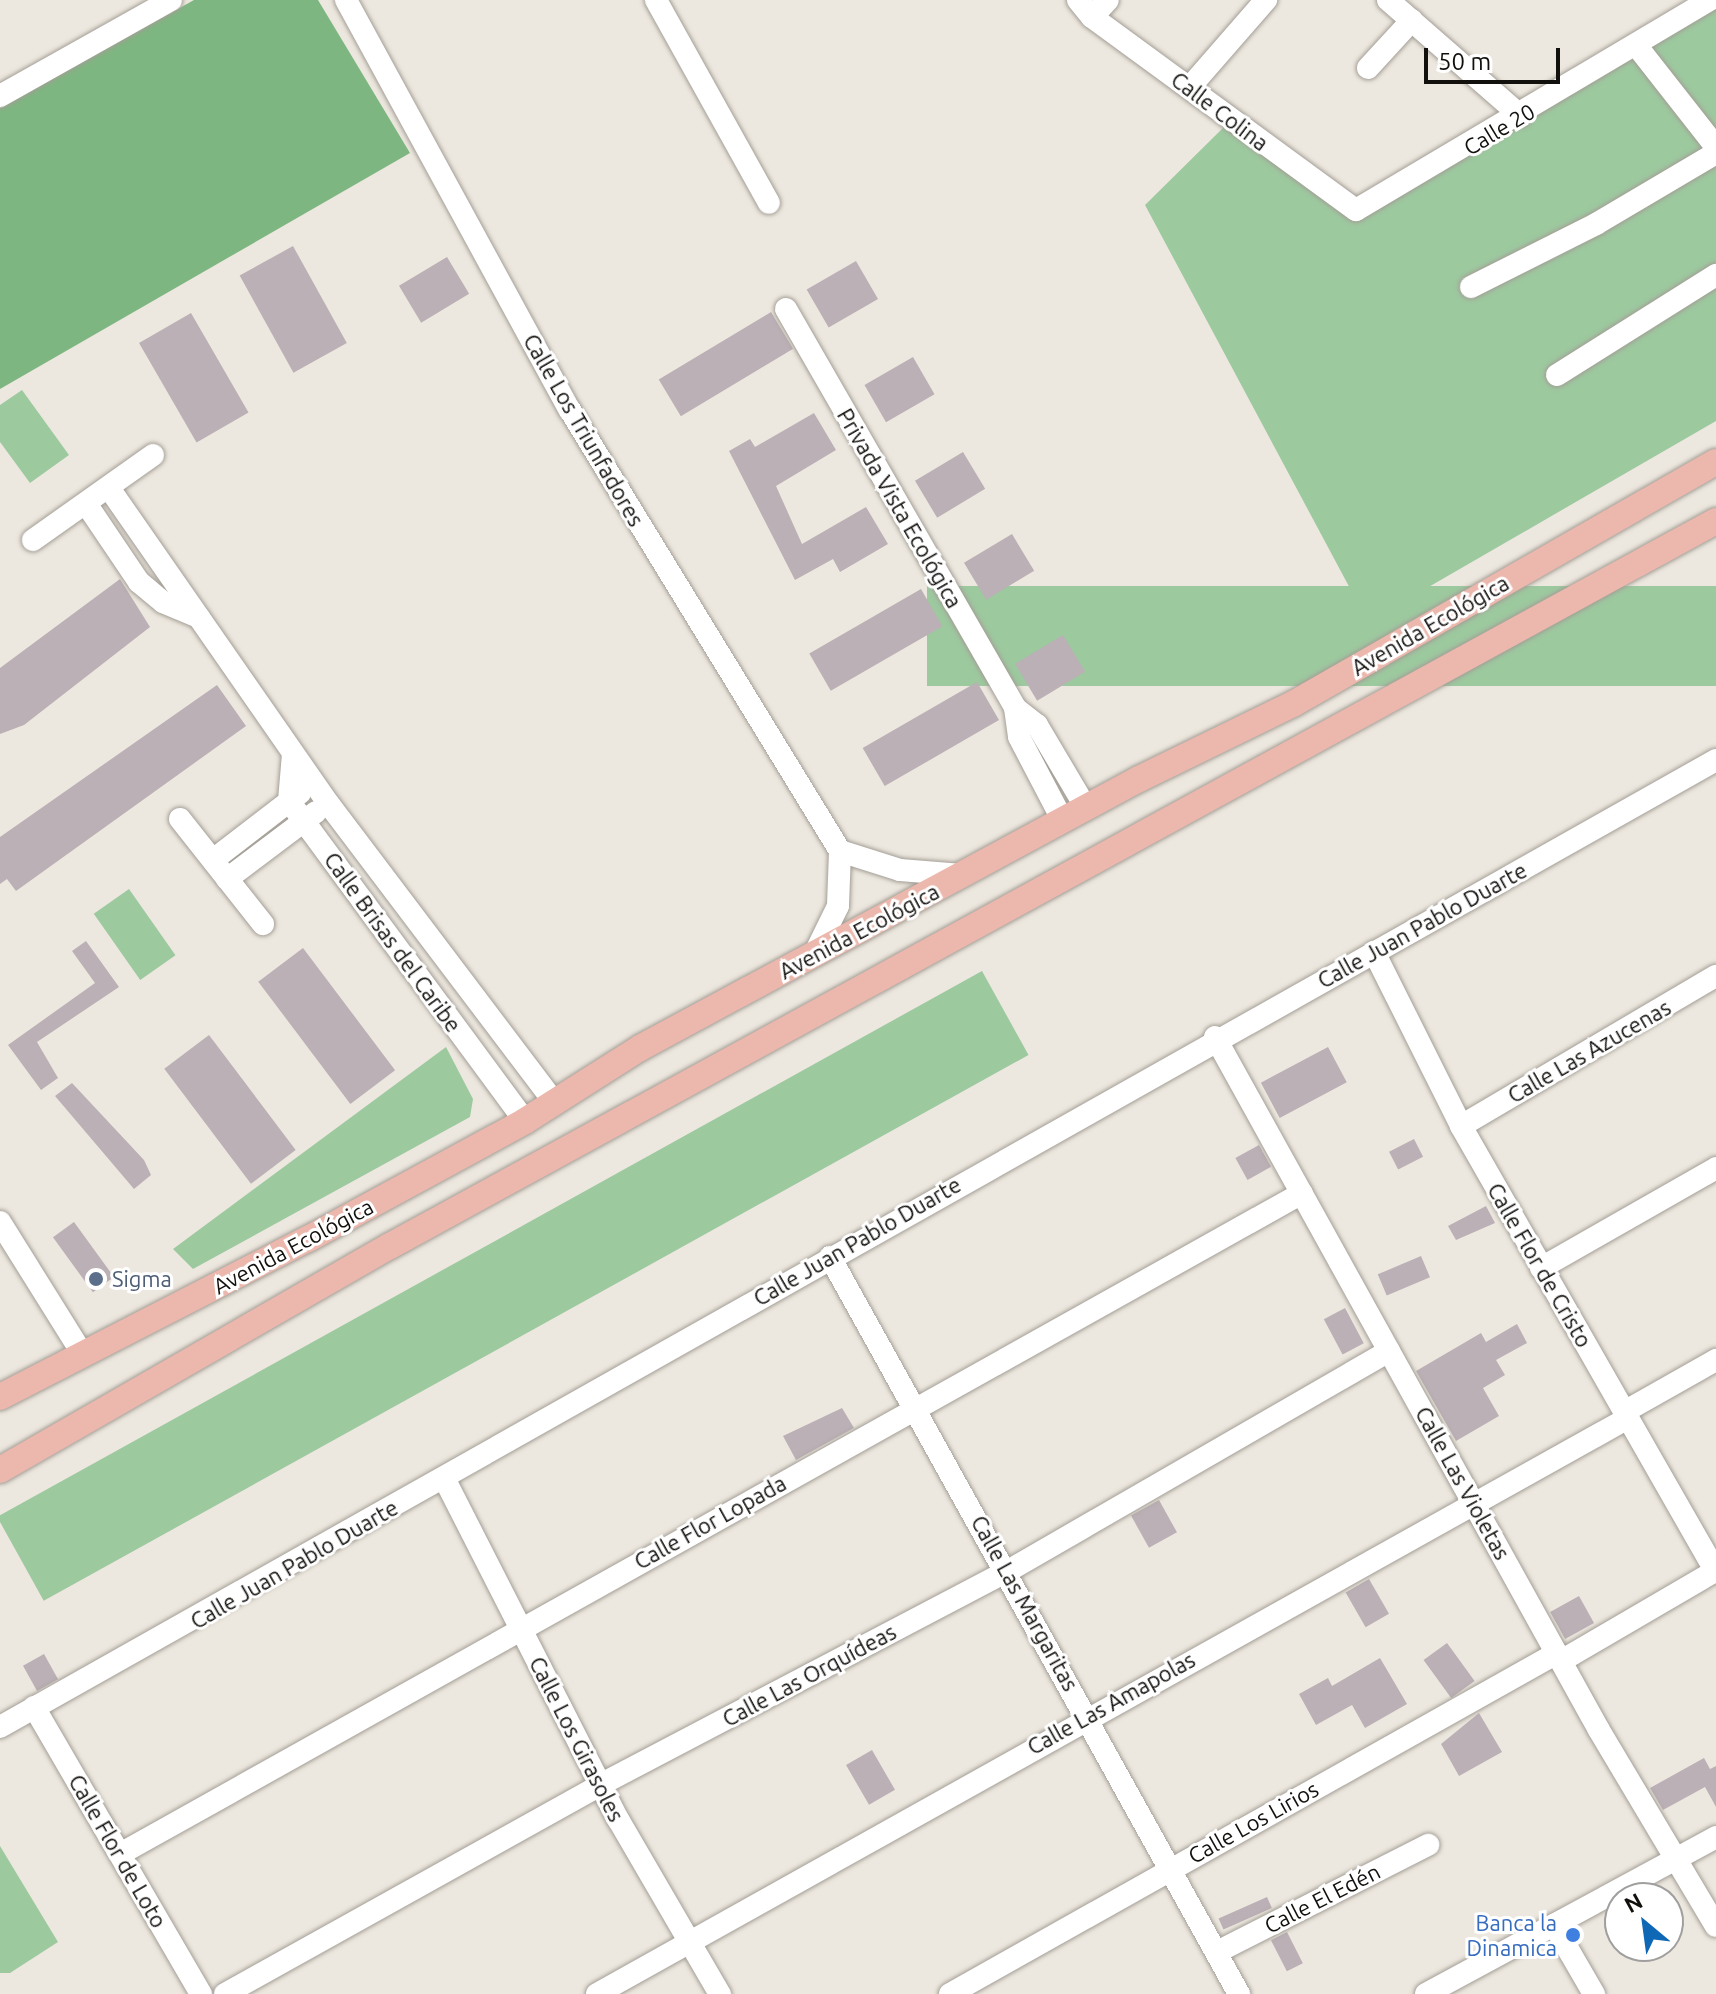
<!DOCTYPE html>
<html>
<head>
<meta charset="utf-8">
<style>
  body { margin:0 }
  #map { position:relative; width:1716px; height:1994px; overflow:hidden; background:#ede8df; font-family:Ubuntu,sans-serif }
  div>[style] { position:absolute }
  .green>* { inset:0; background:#9dc99f; transform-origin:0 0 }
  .forest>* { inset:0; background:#7eb681 }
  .building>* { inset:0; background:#bab0b5; transform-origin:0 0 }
  .roads { filter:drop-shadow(0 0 2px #a39e96) drop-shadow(0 0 2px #a39e96) }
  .minor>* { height:22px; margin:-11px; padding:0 11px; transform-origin:11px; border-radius:11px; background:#fff }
  .major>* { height:26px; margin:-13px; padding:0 13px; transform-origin:13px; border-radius:13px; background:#ecb8ad }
  .dots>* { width:22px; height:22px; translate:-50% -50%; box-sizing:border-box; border:4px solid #fff; border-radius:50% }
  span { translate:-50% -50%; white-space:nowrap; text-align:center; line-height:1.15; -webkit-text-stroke:6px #fff; paint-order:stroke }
  .street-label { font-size:22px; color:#12100d }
  .service-label { font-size:22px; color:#4e5e75 }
  .left { translate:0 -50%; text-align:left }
  .shop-label { font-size:22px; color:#366cbe }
  .right { translate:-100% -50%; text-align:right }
  .north { position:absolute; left:1604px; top:1882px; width:80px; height:80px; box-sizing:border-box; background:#fff; border:2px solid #a09f9e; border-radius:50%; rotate:331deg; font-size:22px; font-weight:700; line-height:32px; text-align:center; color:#12100d }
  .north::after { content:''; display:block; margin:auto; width:28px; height:36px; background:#0e68b6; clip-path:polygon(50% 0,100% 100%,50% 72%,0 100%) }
  .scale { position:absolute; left:1424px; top:48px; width:136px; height:36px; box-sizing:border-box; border:4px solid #12100d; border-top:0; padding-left:10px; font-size:24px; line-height:28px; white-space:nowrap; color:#12100d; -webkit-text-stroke:6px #fff; paint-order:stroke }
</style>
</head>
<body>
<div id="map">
  <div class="green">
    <div style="clip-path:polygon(1716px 8px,1716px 421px,1368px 622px,1145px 205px,1226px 125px,1342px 210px)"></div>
    <div style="clip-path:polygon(22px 390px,69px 455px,30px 483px,0 442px,0 405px)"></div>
    <div style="left:1716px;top:586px;width:100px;height:789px;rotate:90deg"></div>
    <div style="left:129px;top:889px;width:81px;height:43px;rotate:55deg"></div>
    <div style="left:982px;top:971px;width:96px;height:1126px;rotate:61deg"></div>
    <div style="clip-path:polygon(446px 1047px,473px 1099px,470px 1117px,193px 1269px,173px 1249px)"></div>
    <div style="clip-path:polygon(0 1846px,58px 1942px,10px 1973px,0 1973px)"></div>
  </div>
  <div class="forest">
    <div style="clip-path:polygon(194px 0,318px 0,410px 153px,0 389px,0 108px)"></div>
  </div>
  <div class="building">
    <div style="left:293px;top:246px;width:111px;height:61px;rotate:61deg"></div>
    <div style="left:447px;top:257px;width:43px;height:56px;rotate:59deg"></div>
    <div style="left:856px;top:261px;width:44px;height:57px;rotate:60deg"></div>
    <div style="left:771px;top:312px;width:43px;height:131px;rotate:59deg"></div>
    <div style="left:191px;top:313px;width:115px;height:60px;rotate:60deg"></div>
    <div style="left:913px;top:357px;width:43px;height:56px;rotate:60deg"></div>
    <div style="clip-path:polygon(814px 413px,836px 450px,776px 486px,802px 544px,866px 507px,888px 544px,840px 572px,833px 559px,795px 580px,729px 451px,750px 439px,755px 447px)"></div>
    <div style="left:963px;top:452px;width:43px;height:56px;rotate:59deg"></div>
    <div style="left:1012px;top:534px;width:43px;height:56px;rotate:59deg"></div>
    <div style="clip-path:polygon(120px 579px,150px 627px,24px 725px,0 734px,0 668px)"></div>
    <div style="left:921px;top:589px;width:43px;height:129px;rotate:60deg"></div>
    <div style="left:1063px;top:635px;width:43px;height:56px;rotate:59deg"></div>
    <div style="left:977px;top:682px;width:44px;height:132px;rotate:60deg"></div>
    <div style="clip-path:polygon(217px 685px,246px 726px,16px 891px,7px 879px,0 884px,0 837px)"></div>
    <div style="clip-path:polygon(86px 941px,119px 987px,37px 1042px,58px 1078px,41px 1090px,8px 1045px,95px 983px,72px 951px)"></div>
    <div style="left:303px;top:948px;width:153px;height:56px;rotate:53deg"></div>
    <div style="left:209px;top:1035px;width:144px;height:56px;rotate:53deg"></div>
    <div style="left:1328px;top:1047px;width:40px;height:76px;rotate:62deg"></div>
    <div style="clip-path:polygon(72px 1083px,144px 1160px,151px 1175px,134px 1189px,55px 1096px)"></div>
    <div style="left:1414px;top:1139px;width:20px;height:28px;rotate:63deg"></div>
    <div style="left:1259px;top:1145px;width:25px;height:27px;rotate:61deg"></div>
    <div style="clip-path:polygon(1486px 1206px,1495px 1223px,1456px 1240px,1448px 1226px)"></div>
    <div style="left:74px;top:1222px;width:68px;height:26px;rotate:54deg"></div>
    <div style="left:1421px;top:1256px;width:23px;height:47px;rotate:67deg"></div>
    <div style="left:1345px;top:1308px;width:40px;height:24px;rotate:62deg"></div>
    <div style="clip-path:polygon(1517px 1324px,1527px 1343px,1496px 1360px,1505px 1375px,1483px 1388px,1499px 1416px,1456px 1441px,1416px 1371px,1481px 1333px,1486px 1342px)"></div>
    <div style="clip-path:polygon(842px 1408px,854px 1428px,796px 1460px,783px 1436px)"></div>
    <div style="left:1159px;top:1500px;width:37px;height:32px;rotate:61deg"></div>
    <div style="left:1369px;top:1579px;width:40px;height:27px;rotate:60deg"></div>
    <div style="left:1579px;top:1596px;width:31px;height:33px;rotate:61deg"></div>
    <div style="left:1447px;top:1643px;width:47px;height:29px;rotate:54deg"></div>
    <div style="left:44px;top:1654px;width:29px;height:24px;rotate:61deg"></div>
    <div style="clip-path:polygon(1380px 1658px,1407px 1704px,1365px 1728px,1352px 1705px,1316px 1725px,1299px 1694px,1328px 1678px,1332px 1686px)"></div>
    <div style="clip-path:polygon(1479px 1713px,1502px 1752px,1459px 1776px,1441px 1744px)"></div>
    <div style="left:872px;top:1750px;width:46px;height:30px;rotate:60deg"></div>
    <div style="clip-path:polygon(1704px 1758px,1710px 1769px,1716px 1766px,1716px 1807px,1705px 1787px,1663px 1810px,1650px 1788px)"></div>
    <div style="left:1267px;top:1897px;width:12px;height:53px;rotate:66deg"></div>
    <div style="left:1287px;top:1932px;width:35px;height:18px;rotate:63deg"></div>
  </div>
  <div class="roads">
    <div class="minor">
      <div style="left:346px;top:0;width:467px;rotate:61.4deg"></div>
      <div style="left:570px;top:410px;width:517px;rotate:58.52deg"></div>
      <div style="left:840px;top:851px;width:55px;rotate:92.1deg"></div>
      <div style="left:838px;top:906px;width:55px;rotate:116.1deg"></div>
      <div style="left:656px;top:0;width:232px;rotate:60.9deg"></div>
      <div style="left:1078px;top:0;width:22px;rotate:51deg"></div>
      <div style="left:1092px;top:17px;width:327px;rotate:36.2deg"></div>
      <div style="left:1356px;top:210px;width:412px;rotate:-30.7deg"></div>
      <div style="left:1388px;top:0;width:176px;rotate:41.1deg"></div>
      <div style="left:1092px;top:17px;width:23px;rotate:-47deg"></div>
      <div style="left:1636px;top:45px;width:130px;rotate:51.9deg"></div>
      <div style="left:1368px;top:68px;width:65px;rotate:-47.5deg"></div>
      <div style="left:1190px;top:87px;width:116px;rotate:-48.9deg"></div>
      <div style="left:0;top:96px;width:196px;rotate:-29.3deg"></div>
      <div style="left:1471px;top:287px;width:140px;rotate:-26.7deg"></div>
      <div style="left:1596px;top:224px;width:139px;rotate:-30.6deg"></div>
      <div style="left:786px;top:309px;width:460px;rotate:60.1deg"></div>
      <div style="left:1015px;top:708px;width:29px;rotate:82deg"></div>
      <div style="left:1019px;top:737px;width:95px;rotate:62.4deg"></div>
      <div style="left:1557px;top:375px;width:188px;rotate:-32.2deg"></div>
      <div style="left:109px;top:488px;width:384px;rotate:55.2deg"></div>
      <div style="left:328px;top:803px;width:376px;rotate:52.9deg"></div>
      <div style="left:87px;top:505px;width:93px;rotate:56deg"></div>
      <div style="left:139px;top:582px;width:31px;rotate:40deg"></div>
      <div style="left:163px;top:602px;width:39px;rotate:23deg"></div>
      <div style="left:33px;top:540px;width:147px;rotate:-35.3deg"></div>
      <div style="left:1015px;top:708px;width:28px;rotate:38deg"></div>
      <div style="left:1037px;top:725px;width:96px;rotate:59.4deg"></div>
      <div style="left:293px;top:754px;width:47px;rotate:94.9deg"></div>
      <div style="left:289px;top:801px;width:398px;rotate:53.6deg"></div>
      <div style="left:180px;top:819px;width:134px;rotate:51.7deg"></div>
      <div style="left:840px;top:851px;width:63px;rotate:17.6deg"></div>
      <div style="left:900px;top:870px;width:62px;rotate:4.6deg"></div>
      <div style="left:213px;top:860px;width:110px;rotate:-37.6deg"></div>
      <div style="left:227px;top:879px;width:111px;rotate:-37deg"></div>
      <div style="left:1374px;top:952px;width:195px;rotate:63.4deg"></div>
      <div style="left:1461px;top:1126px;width:514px;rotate:60.24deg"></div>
      <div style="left:1215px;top:1037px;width:792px;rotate:61.01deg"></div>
      <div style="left:1599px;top:1730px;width:228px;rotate:59.2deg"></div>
      <div style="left:1461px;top:1126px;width:296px;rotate:-30.5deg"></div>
      <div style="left:0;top:1222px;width:157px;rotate:58deg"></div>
      <div style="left:830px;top:1257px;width:843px;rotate:60.97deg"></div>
      <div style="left:1541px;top:1268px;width:202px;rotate:-29.7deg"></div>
      <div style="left:1624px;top:1412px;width:106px;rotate:-29.5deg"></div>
      <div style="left:444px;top:1478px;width:383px;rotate:63deg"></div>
      <div style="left:618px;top:1819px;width:203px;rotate:59.8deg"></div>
      <div style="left:1561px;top:1661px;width:178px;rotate:-30.3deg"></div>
      <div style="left:34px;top:1707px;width:332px;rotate:59.8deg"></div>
      <div style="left:0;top:1727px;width:1970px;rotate:-29.4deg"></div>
      <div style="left:120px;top:1854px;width:1354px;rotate:-29.21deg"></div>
      <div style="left:1554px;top:1925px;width:80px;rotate:59.9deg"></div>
      <div style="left:1217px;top:1952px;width:237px;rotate:-26.9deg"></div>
      <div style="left:225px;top:1994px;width:429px;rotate:-29.1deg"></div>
      <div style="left:600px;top:1785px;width:461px;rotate:-27.7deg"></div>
      <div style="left:1008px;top:1571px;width:440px;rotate:-30deg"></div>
      <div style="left:597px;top:1994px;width:1181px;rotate:-29.19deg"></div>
      <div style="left:950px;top:1994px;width:696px;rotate:-29.33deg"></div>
      <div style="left:1426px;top:1994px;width:330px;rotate:-28.4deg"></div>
    </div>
    <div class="major">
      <div style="left:0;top:1397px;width:346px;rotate:-27.2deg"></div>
      <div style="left:308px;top:1239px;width:247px;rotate:-28.5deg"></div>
      <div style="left:525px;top:1121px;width:136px;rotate:-32.4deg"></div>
      <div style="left:640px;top:1048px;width:567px;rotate:-28.33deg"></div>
      <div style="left:1139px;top:779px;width:171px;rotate:-26deg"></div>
      <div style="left:1293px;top:704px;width:487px;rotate:-29.8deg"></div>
      <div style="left:0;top:1470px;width:450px;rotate:-29.9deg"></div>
      <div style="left:390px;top:1246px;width:1511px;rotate:-28.67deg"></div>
    </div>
  </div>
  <div class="dots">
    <div style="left:96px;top:1279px;background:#5c6f8a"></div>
    <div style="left:1573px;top:1935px;background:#3f7fe0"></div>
  </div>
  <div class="street-label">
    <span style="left:1220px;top:111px;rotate:37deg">Calle Colina</span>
    <span style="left:1499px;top:129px;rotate:-31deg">Calle 20</span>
    <span style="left:584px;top:430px;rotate:60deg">Calle Los Triunfadores</span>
    <span style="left:900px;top:508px;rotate:60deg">Privada Vista Ecológica</span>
    <span style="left:1430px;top:625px;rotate:-30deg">Avenida Ecológica</span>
    <span style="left:1422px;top:925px;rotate:-29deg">Calle Juan Pablo Duarte</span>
    <span style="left:859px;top:931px;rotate:-28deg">Avenida Ecológica</span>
    <span style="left:393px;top:942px;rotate:54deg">Calle Brisas del Caribe</span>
    <span style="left:1589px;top:1051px;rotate:-30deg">Calle Las Azucenas</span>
    <span style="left:857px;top:1241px;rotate:-30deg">Calle Juan Pablo Duarte</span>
    <span style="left:293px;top:1246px;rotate:-28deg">Avenida Ecológica</span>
    <span style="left:1540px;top:1265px;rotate:60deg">Calle Flor de Cristo</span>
    <span style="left:1463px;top:1483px;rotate:61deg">Calle Las Violetas</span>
    <span style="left:710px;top:1522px;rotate:-29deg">Calle Flor Lopada</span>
    <span style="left:294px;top:1564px;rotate:-30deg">Calle Juan Pablo Duarte</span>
    <span style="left:1025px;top:1603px;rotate:61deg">Calle Las Margaritas</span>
    <span style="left:809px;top:1675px;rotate:-28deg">Calle Las Orquídeas</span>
    <span style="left:1111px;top:1703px;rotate:-29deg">Calle Las Amapolas</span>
    <span style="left:577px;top:1739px;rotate:63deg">Calle Los Girasoles</span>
    <span style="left:1253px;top:1822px;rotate:-29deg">Calle Los Lirios</span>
    <span style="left:118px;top:1851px;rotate:60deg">Calle Flor de Loto</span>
    <span style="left:1322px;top:1898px;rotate:-27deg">Calle El Edén</span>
  </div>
  <div class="service-label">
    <span class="left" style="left:112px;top:1279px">Sigma</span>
  </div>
  <div class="shop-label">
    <span class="right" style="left:1557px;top:1935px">Banca la<br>Dinamica</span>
  </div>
  <div class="north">N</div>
  <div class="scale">50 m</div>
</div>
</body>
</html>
